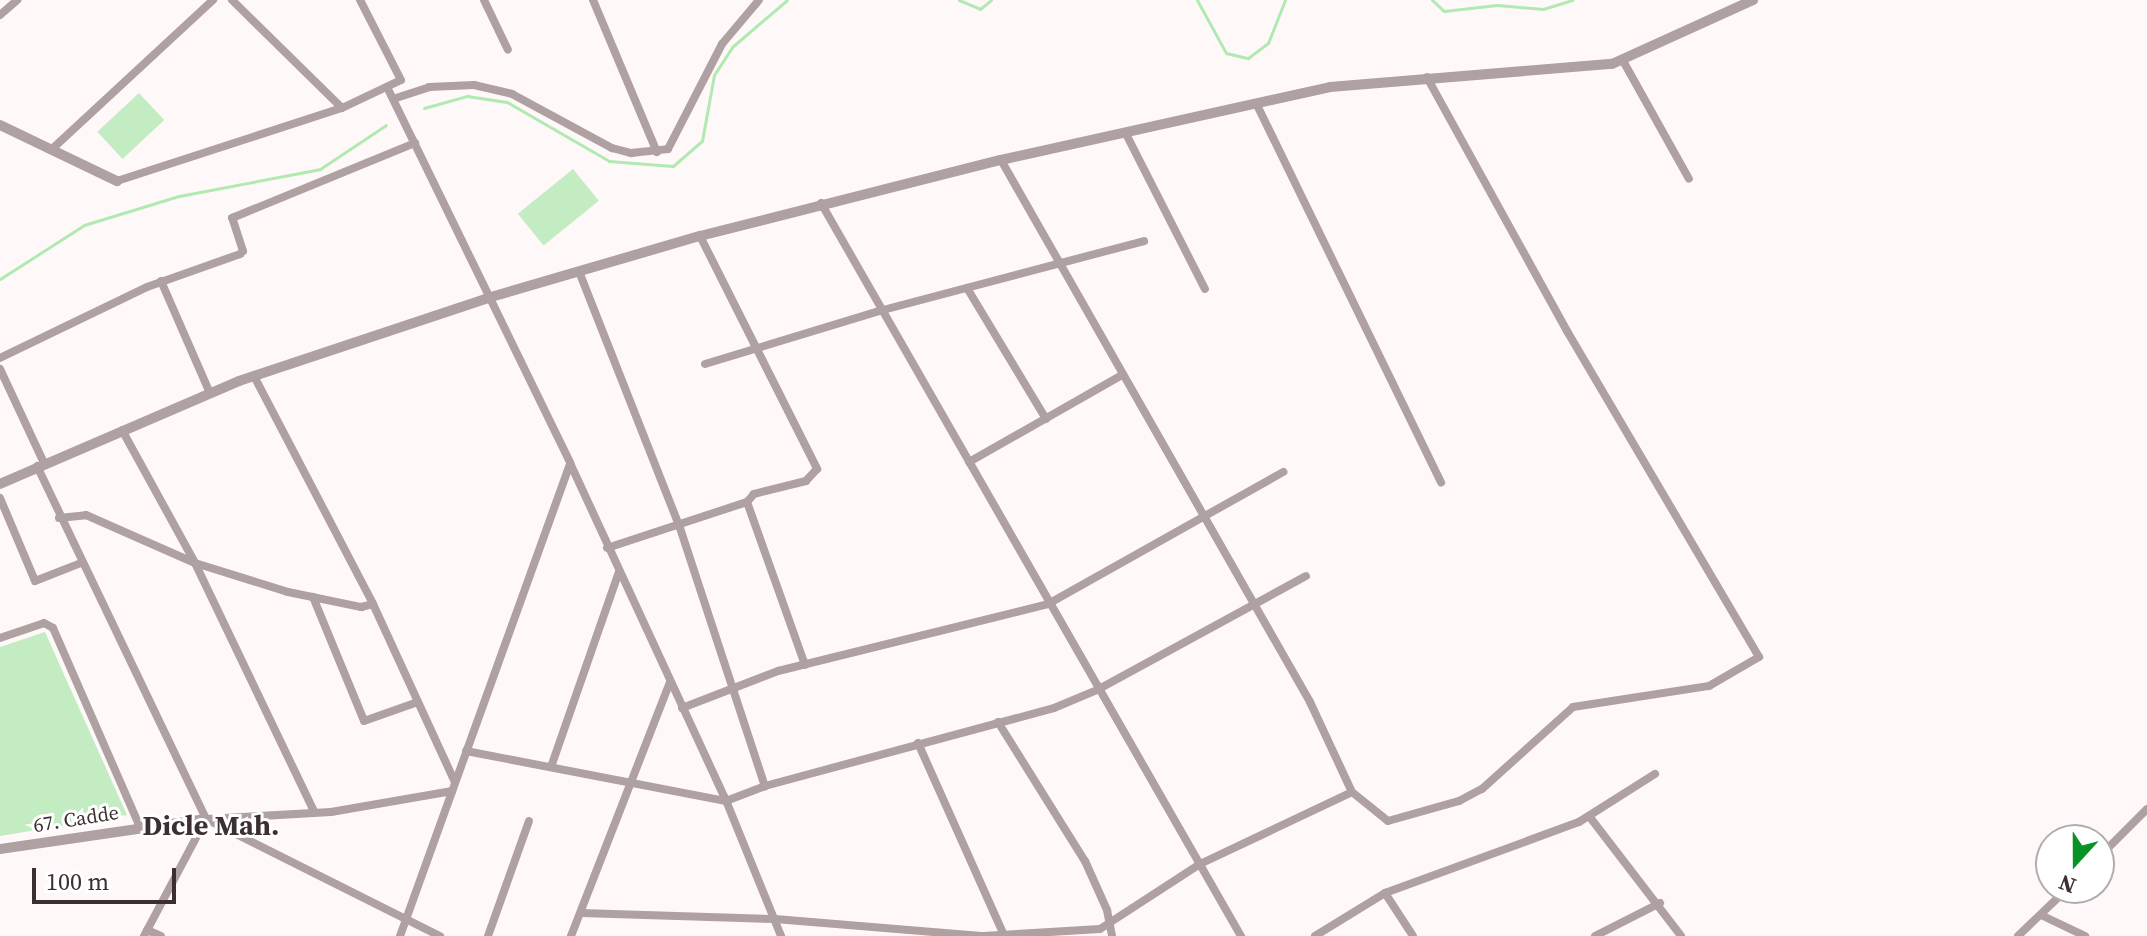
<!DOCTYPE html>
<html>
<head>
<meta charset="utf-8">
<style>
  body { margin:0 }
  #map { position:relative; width:2147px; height:936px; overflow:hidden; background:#fff8f9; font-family:"Source Serif 4",serif }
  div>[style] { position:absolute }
  .green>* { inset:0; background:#c3ecc3; transform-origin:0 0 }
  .stream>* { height:3px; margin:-1.5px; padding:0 1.5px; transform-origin:1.5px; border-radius:1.5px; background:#b0eab0 }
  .minor>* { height:8px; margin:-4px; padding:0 4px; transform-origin:4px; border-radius:4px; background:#afa0a2 }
  .tertiary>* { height:10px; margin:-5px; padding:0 5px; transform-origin:5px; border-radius:5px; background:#afa0a2 }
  span { translate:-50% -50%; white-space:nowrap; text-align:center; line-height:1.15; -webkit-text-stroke:6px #fff; paint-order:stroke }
  .street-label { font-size:20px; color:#3c2f31 }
  .district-label { font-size:28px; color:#3c2f31; font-weight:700 }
  .north { position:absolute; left:2035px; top:824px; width:80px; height:80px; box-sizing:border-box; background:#fff; border:2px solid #b1acad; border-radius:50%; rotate:201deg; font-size:22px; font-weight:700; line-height:32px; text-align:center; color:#3c2f31 }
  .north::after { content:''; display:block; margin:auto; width:28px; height:36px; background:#099326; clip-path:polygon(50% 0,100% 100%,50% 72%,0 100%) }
  .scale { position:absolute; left:32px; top:868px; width:144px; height:36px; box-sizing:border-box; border:4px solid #3c2f31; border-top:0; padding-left:10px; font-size:24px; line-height:28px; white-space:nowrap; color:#3c2f31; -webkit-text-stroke:6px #fff; paint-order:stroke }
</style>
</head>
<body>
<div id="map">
  <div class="green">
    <div style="left:139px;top:93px;width:37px;height:57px;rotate:47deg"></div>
    <div style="left:573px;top:169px;width:41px;height:71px;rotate:51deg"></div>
    <div style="clip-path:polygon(45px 632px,127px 815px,0 836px,0 647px)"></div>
  </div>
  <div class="stream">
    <div style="left:959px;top:0;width:23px;rotate:23deg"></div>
    <div style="left:980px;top:9px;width:14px;rotate:-39deg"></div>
    <div style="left:1197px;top:0;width:60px;rotate:61.3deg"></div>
    <div style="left:1226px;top:53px;width:23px;rotate:13deg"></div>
    <div style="left:1248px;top:58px;width:25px;rotate:-37deg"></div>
    <div style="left:1268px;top:43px;width:46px;rotate:-68.4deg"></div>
    <div style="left:1432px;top:0;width:16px;rotate:43deg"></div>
    <div style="left:1444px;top:11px;width:53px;rotate:-6.5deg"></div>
    <div style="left:1497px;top:5px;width:46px;rotate:5deg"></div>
    <div style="left:1543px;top:9px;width:31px;rotate:-17deg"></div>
    <div style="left:424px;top:108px;width:45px;rotate:-15.6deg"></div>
    <div style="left:467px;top:96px;width:40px;rotate:8.5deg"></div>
    <div style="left:507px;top:102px;width:118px;rotate:30deg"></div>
    <div style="left:609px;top:161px;width:64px;rotate:4.5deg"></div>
    <div style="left:673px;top:166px;width:38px;rotate:-41deg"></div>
    <div style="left:702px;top:141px;width:67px;rotate:-79.7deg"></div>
    <div style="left:714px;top:75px;width:33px;rotate:-57deg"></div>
    <div style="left:732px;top:47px;width:72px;rotate:-40.5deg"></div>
    <div style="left:0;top:279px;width:100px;rotate:-32.7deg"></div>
    <div style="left:84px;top:225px;width:99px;rotate:-17deg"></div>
    <div style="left:179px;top:196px;width:144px;rotate:-10.8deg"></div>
    <div style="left:320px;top:169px;width:79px;rotate:-33.7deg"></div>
  </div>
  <div class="minor">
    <div style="left:232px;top:0;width:154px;rotate:44.5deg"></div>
    <div style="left:484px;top:0;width:55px;rotate:64.4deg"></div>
    <div style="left:593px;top:0;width:165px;rotate:67.2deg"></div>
    <div style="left:0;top:15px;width:23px;rotate:-41deg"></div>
    <div style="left:1622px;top:59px;width:137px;rotate:60.8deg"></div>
    <div style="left:387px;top:87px;width:418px;rotate:64deg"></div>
    <div style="left:570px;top:463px;width:369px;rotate:65.2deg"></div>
    <div style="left:725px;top:798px;width:149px;rotate:67.9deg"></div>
    <div style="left:393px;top:99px;width:38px;rotate:-18deg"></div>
    <div style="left:429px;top:87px;width:45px;rotate:-2.5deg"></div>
    <div style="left:474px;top:85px;width:39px;rotate:13deg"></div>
    <div style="left:512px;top:94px;width:114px;rotate:28.4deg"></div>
    <div style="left:612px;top:148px;width:20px;rotate:15deg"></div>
    <div style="left:631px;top:153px;width:37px;rotate:-6deg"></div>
    <div style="left:668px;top:149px;width:118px;rotate:-62.8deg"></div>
    <div style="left:722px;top:44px;width:57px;rotate:-49.9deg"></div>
    <div style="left:1257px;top:105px;width:420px;rotate:64deg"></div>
    <div style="left:1125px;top:132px;width:176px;rotate:63deg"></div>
    <div style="left:51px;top:150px;width:221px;rotate:-42.8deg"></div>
    <div style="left:1001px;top:160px;width:624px;rotate:60.31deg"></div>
    <div style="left:1310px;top:702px;width:99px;rotate:65deg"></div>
    <div style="left:1352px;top:792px;width:46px;rotate:38.9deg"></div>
    <div style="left:1388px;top:821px;width:74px;rotate:-15.7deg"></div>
    <div style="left:1459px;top:801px;width:26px;rotate:-28deg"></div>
    <div style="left:1482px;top:789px;width:122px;rotate:-42deg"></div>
    <div style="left:1573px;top:707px;width:138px;rotate:-8.8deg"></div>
    <div style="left:1709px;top:686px;width:58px;rotate:-30.1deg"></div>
    <div style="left:1759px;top:657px;width:378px;rotate:-120.5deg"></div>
    <div style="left:1567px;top:331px;width:290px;rotate:-118.9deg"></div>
    <div style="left:117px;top:181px;width:237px;rotate:-18deg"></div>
    <div style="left:342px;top:108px;width:65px;rotate:-25.4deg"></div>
    <div style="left:401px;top:80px;width:90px;rotate:-117.1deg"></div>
    <div style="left:821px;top:203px;width:845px;rotate:60.19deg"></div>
    <div style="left:700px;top:236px;width:261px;rotate:63.3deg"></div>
    <div style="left:817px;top:469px;width:16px;rotate:133deg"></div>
    <div style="left:806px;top:481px;width:54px;rotate:166deg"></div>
    <div style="left:754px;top:494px;width:11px;rotate:131deg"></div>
    <div style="left:747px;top:502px;width:173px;rotate:70.4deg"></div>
    <div style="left:580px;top:274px;width:273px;rotate:68.5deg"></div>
    <div style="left:680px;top:528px;width:272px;rotate:71.8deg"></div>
    <div style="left:161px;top:281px;width:122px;rotate:66.4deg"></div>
    <div style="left:967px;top:288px;width:153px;rotate:58.9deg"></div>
    <div style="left:0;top:358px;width:163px;rotate:-25.8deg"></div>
    <div style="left:147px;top:287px;width:99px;rotate:-19.5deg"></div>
    <div style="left:240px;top:254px;width:4px;rotate:-45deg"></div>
    <div style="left:243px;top:251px;width:35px;rotate:-108deg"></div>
    <div style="left:232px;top:218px;width:198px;rotate:-22.3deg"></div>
    <div style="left:705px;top:364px;width:186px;rotate:-16.9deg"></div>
    <div style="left:883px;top:310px;width:270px;rotate:-14.8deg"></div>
    <div style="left:0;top:369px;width:104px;rotate:64.9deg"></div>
    <div style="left:254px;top:376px;width:257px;rotate:62.4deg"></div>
    <div style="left:373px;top:604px;width:196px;rotate:65.3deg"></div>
    <div style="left:122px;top:430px;width:152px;rotate:61.2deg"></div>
    <div style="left:195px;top:563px;width:277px;rotate:64.4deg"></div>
    <div style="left:969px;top:462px;width:176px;rotate:-29.6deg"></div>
    <div style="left:37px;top:466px;width:391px;rotate:64.4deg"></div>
    <div style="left:206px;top:819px;width:262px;rotate:26.6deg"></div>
    <div style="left:0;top:498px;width:90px;rotate:67.1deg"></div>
    <div style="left:35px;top:581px;width:49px;rotate:-21.4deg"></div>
    <div style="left:59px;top:518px;width:27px;rotate:-6deg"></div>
    <div style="left:86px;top:515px;width:119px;rotate:23.8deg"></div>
    <div style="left:195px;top:563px;width:97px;rotate:17.3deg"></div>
    <div style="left:288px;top:592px;width:75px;rotate:11.6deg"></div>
    <div style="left:361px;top:607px;width:12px;rotate:-14deg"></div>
    <div style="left:607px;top:548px;width:147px;rotate:-18.2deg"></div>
    <div style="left:313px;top:597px;width:134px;rotate:67.6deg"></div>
    <div style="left:364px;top:721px;width:57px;rotate:-19.4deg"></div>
    <div style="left:0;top:638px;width:46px;rotate:-18.8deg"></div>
    <div style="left:44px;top:623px;width:10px;rotate:29deg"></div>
    <div style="left:53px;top:628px;width:217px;rotate:66.4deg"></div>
    <div style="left:682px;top:708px;width:103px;rotate:-21.1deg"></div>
    <div style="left:778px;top:671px;width:278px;rotate:-13.9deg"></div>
    <div style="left:1048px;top:604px;width:270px;rotate:-29.3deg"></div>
    <div style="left:998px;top:722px;width:164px;rotate:58deg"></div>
    <div style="left:1085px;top:861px;width:54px;rotate:65.8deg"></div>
    <div style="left:1107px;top:910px;width:26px;rotate:79deg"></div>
    <div style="left:918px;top:743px;width:208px;rotate:65.9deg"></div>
    <div style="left:466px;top:751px;width:265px;rotate:10.9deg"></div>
    <div style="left:726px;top:801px;width:42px;rotate:-21deg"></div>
    <div style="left:765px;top:786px;width:299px;rotate:-15.1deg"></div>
    <div style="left:1054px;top:708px;width:47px;rotate:-22.7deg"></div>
    <div style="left:1097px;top:690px;width:238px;rotate:-28.6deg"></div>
    <div style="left:551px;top:767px;width:207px;rotate:-70.8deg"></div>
    <div style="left:1589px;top:816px;width:151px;rotate:52.5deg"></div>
    <div style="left:207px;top:819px;width:124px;rotate:-3.2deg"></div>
    <div style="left:331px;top:812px;width:123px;rotate:-9.8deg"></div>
    <div style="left:2099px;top:857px;width:68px;rotate:-45deg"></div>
    <div style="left:1385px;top:893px;width:51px;rotate:56.9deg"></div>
    <div style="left:581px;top:913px;width:194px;rotate:1.8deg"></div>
    <div style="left:775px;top:919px;width:207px;rotate:4.7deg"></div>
    <div style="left:2041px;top:915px;width:49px;rotate:25.5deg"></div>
    <div style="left:147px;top:930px;width:15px;rotate:23deg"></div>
    <div style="left:144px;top:936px;width:132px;rotate:-62.1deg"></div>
    <div style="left:400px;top:936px;width:502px;rotate:-70.19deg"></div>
    <div style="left:488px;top:936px;width:122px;rotate:-70.4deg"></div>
    <div style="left:571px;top:936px;width:273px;rotate:-68.7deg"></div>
    <div style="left:983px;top:936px;width:117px;rotate:-3.4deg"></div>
    <div style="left:1100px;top:929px;width:119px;rotate:-33deg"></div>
    <div style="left:1200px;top:864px;width:168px;rotate:-25.3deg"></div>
    <div style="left:1315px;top:936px;width:82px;rotate:-31.6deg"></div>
    <div style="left:1385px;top:893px;width:207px;rotate:-20.1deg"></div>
    <div style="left:1579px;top:822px;width:90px;rotate:-32.3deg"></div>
    <div style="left:1595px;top:936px;width:73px;rotate:-26.9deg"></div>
    <div style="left:2018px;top:936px;width:69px;rotate:-43.8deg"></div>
  </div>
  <div class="tertiary">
    <div style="left:0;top:125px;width:130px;rotate:25.6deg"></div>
    <div style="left:0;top:484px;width:260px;rotate:-23.3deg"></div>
    <div style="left:239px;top:381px;width:266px;rotate:-18.4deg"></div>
    <div style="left:491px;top:297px;width:218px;rotate:-16.3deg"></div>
    <div style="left:700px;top:236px;width:310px;rotate:-14.2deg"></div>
    <div style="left:1001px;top:160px;width:337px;rotate:-12.5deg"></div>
    <div style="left:1330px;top:87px;width:283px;rotate:-4.7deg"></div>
    <div style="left:1612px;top:64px;width:155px;rotate:-24.4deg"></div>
    <div style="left:0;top:849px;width:208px;rotate:-8.3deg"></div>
  </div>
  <div class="street-label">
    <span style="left:76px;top:819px;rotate:-9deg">67. Cadde</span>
  </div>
  <div class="district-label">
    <span style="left:211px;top:825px">Dicle Mah.</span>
  </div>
  <div class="north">N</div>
  <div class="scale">100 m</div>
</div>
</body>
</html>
